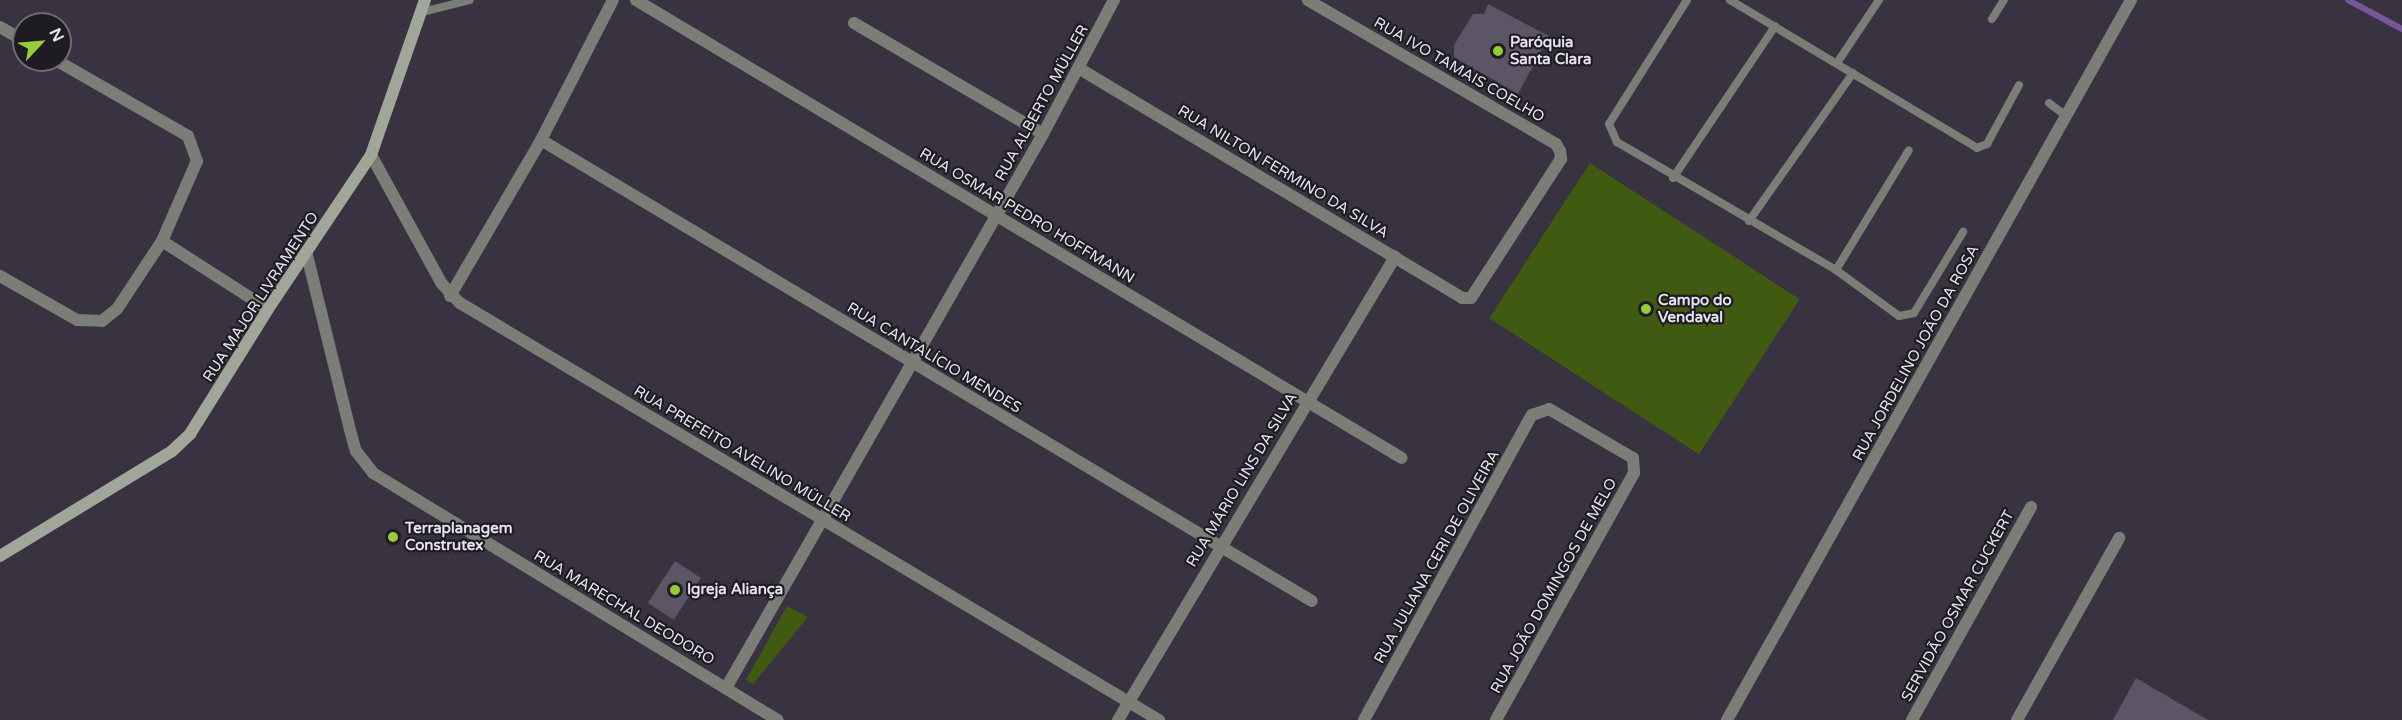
<!DOCTYPE html>
<html>
<head>
<meta charset="utf-8">
<style>
  body { margin:0 }
  #map { position:relative; width:2402px; height:720px; overflow:hidden; background:#393241; font-family:"Varela Round",sans-serif }
  div>[style] { position:absolute }
  .green>* { inset:0; background:#405a11; transform-origin:0 0 }
  .stream>* { height:6px; margin:-3px; padding:0 3px; transform-origin:3px; border-radius:3px; background:#765898 }
  .building>* { inset:0; background:#5c5565; transform-origin:0 0 }
  .service>* { height:8px; margin:-4px; padding:0 4px; transform-origin:4px; border-radius:4px; background:#7a7e76 }
  .minor>* { height:12px; margin:-6px; padding:0 6px; transform-origin:6px; border-radius:6px; background:#7a7e76 }
  .secondary>* { height:12px; margin:-6px; padding:0 6px; transform-origin:6px; border-radius:6px; background:#a0a69a }
  .dots>* { width:16px; height:16px; translate:-50% -50%; box-sizing:border-box; border:3px solid #1e1b22; border-radius:50% }
  span { translate:-50% -50%; white-space:nowrap; text-align:center; line-height:1.15; -webkit-text-stroke:4.5px #1e1b22; paint-order:stroke }
  .poi-label { font-size:15px; color:#e7e3ed; font-weight:700 }
  .left { translate:0 -50%; text-align:left }
  .street-label { font-size:15px; color:#e7e3ed }
  .north { position:absolute; left:12px; top:12px; width:60px; height:60px; box-sizing:border-box; background:#1e1b22; border:2px solid #6e6b73; border-radius:50%; rotate:64deg; font-size:16px; font-weight:700; line-height:24px; text-align:center; color:#e7e3ed }
  .north::after { content:''; display:block; margin:auto; width:21px; height:27px; background:#96cc3a; clip-path:polygon(50% 0,100% 100%,50% 72%,0 100%) }
</style>
</head>
<body>
<div id="map">
  <div class="green">
    <div style="left:1590px;top:163px;width:250px;height:185px;rotate:33deg"></div>
    <div style="clip-path:polygon(787px 606px,808px 617px,753px 684px,746px 680px)"></div>
  </div>
  <div class="stream">
    <div style="left:2348px;top:0;width:61px;rotate:28.2deg"></div>
  </div>
  <div class="building">
    <div style="clip-path:polygon(1488px 4px,1549px 36px,1518px 94px,1454px 57px,1454px 45px,1473px 14px,1484px 14px)"></div>
    <div style="left:675px;top:561px;width:31px;height:50px;rotate:33deg"></div>
    <div style="clip-path:polygon(2136px 678px,2208px 720px,2113px 720px)"></div>
  </div>
  <div class="service">
    <div style="left:1687px;top:0;width:146px;rotate:122.2deg"></div>
    <div style="left:1609px;top:124px;width:20px;rotate:66deg"></div>
    <div style="left:1617px;top:142px;width:254px;rotate:30.3deg"></div>
    <div style="left:1836px;top:270px;width:78px;rotate:36.1deg"></div>
    <div style="left:1899px;top:316px;width:15px;rotate:-11deg"></div>
    <div style="left:1914px;top:313px;width:95px;rotate:-58.8deg"></div>
    <div style="left:1730px;top:0;width:288px;rotate:30.9deg"></div>
    <div style="left:1977px;top:148px;width:11px;rotate:-22deg"></div>
    <div style="left:1987px;top:144px;width:67px;rotate:-61.5deg"></div>
    <div style="left:422px;top:12px;width:49px;rotate:-14deg"></div>
    <div style="left:1992px;top:19px;width:22px;rotate:-58deg"></div>
    <div style="left:1837px;top:63px;width:76px;rotate:-56.3deg"></div>
    <div style="left:2049px;top:103px;width:21px;rotate:37deg"></div>
    <div style="left:1673px;top:178px;width:183px;rotate:-56.1deg"></div>
    <div style="left:1749px;top:221px;width:181px;rotate:-54.9deg"></div>
    <div style="left:1836px;top:270px;width:140px;rotate:-58.7deg"></div>
  </div>
  <div class="minor">
    <div style="left:636px;top:0;width:892px;rotate:30.88deg"></div>
    <div style="left:854px;top:23px;width:219px;rotate:30.4deg"></div>
    <div style="left:0;top:27px;width:28px;rotate:30deg"></div>
    <div style="left:1080px;top:69px;width:445px;rotate:30.9deg"></div>
    <div style="left:1462px;top:298px;width:9px"></div>
    <div style="left:1471px;top:298px;width:166px;rotate:-57.1deg"></div>
    <div style="left:1561px;top:159px;width:8px;rotate:-97deg"></div>
    <div style="left:1560px;top:151px;width:8px;rotate:-120deg"></div>
    <div style="left:1556px;top:144px;width:287px;rotate:-149.9deg"></div>
    <div style="left:541px;top:140px;width:898px;rotate:30.88deg"></div>
    <div style="left:371px;top:155px;width:147px;rotate:61.2deg"></div>
    <div style="left:442px;top:284px;width:26px;rotate:47deg"></div>
    <div style="left:460px;top:303px;width:814px;rotate:30.82deg"></div>
    <div style="left:162px;top:241px;width:126px;rotate:32.7deg"></div>
    <div style="left:307px;top:255px;width:184px;rotate:76.2deg"></div>
    <div style="left:351px;top:434px;width:18px;rotate:74deg"></div>
    <div style="left:356px;top:451px;width:28px;rotate:52deg"></div>
    <div style="left:373px;top:473px;width:474px;rotate:31.4deg"></div>
    <div style="left:0;top:276px;width:89px;rotate:29.7deg"></div>
    <div style="left:77px;top:320px;width:25px;rotate:2deg"></div>
    <div style="left:102px;top:321px;width:19px;rotate:-39deg"></div>
    <div style="left:117px;top:309px;width:82px;rotate:-56.5deg"></div>
    <div style="left:162px;top:241px;width:87px;rotate:-66.4deg"></div>
    <div style="left:197px;top:161px;width:27px;rotate:-110deg"></div>
    <div style="left:188px;top:136px;width:152px;rotate:-150.1deg"></div>
    <div style="left:450px;top:296px;width:181px;rotate:-59.7deg"></div>
    <div style="left:541px;top:140px;width:157px;rotate:-62.8deg"></div>
    <div style="left:726px;top:688px;width:638px;rotate:-60.22deg"></div>
    <div style="left:1043px;top:134px;width:152px;rotate:-62.1deg"></div>
    <div style="left:1118px;top:720px;width:540px;rotate:-59.11deg"></div>
    <div style="left:1364px;top:720px;width:348px;rotate:-61.2deg"></div>
    <div style="left:1532px;top:415px;width:18px;rotate:-19deg"></div>
    <div style="left:1549px;top:409px;width:97px;rotate:30.3deg"></div>
    <div style="left:1633px;top:458px;width:15px;rotate:86deg"></div>
    <div style="left:1634px;top:473px;width:283px;rotate:119.2deg"></div>
    <div style="left:1727px;top:720px;width:826px;rotate:-60.7deg"></div>
    <div style="left:1912px;top:720px;width:244px;rotate:-60.8deg"></div>
    <div style="left:2017px;top:720px;width:209px;rotate:-60.7deg"></div>
  </div>
  <div class="secondary">
    <div style="left:0;top:556px;width:202px;rotate:-31.4deg"></div>
    <div style="left:172px;top:451px;width:25px;rotate:-43deg"></div>
    <div style="left:190px;top:434px;width:147px;rotate:-58deg"></div>
    <div style="left:268px;top:309px;width:185px;rotate:-56.2deg"></div>
    <div style="left:371px;top:155px;width:164px;rotate:-70.8deg"></div>
  </div>
  <div class="dots">
    <div style="left:1498px;top:51px;background:#96cc3a"></div>
    <div style="left:1646px;top:309px;background:#96cc3a"></div>
    <div style="left:393px;top:537px;background:#96cc3a"></div>
    <div style="left:675px;top:590px;background:#96cc3a"></div>
  </div>
  <div class="poi-label">
    <span class="left" style="left:1510px;top:51px">Paróquia<br>Santa Clara</span>
    <span class="left" style="left:1658px;top:309px">Campo do<br>Vendaval</span>
    <span class="left" style="left:405px;top:537px">Terraplanagem<br>Construtex</span>
    <span class="left" style="left:687px;top:590px">Igreja Aliança</span>
  </div>
  <div class="street-label">
    <span style="left:1459px;top:70px;rotate:30deg">RUA IVO TAMAIS COELHO</span>
    <span style="left:1042px;top:103px;rotate:-61deg">RUA ALBERTO MÜLLER</span>
    <span style="left:1283px;top:172px;rotate:31deg">RUA NILTON FERMINO DA SILVA</span>
    <span style="left:1027px;top:216px;rotate:31deg">RUA OSMAR PEDRO HOFFMANN</span>
    <span style="left:261px;top:297px;rotate:-57deg">RUA MAJOR LIVRAMENTO</span>
    <span style="left:1916px;top:353px;rotate:-61deg">RUA JORDELINO JOÃO DA ROSA</span>
    <span style="left:934px;top:358px;rotate:31deg">RUA CANTALÍCIO MENDES</span>
    <span style="left:742px;top:454px;rotate:31deg">RUA PREFEITO AVELINO MÜLLER</span>
    <span style="left:1242px;top:480px;rotate:-59deg">RUA MÁRIO LINS DA SILVA</span>
    <span style="left:1437px;top:557px;rotate:-61deg">RUA JULIANA CERI DE OLIVEIRA</span>
    <span style="left:1554px;top:586px;rotate:-61deg">RUA JOÃO DOMINGOS DE MELO</span>
    <span style="left:1958px;top:606px;rotate:-61deg">SERVIDÃO OSMAR CUCKERT</span>
    <span style="left:624px;top:608px;rotate:31deg">RUA MARECHAL DEODORO</span>
  </div>
  <div class="north">N</div>
</div>
</body>
</html>
